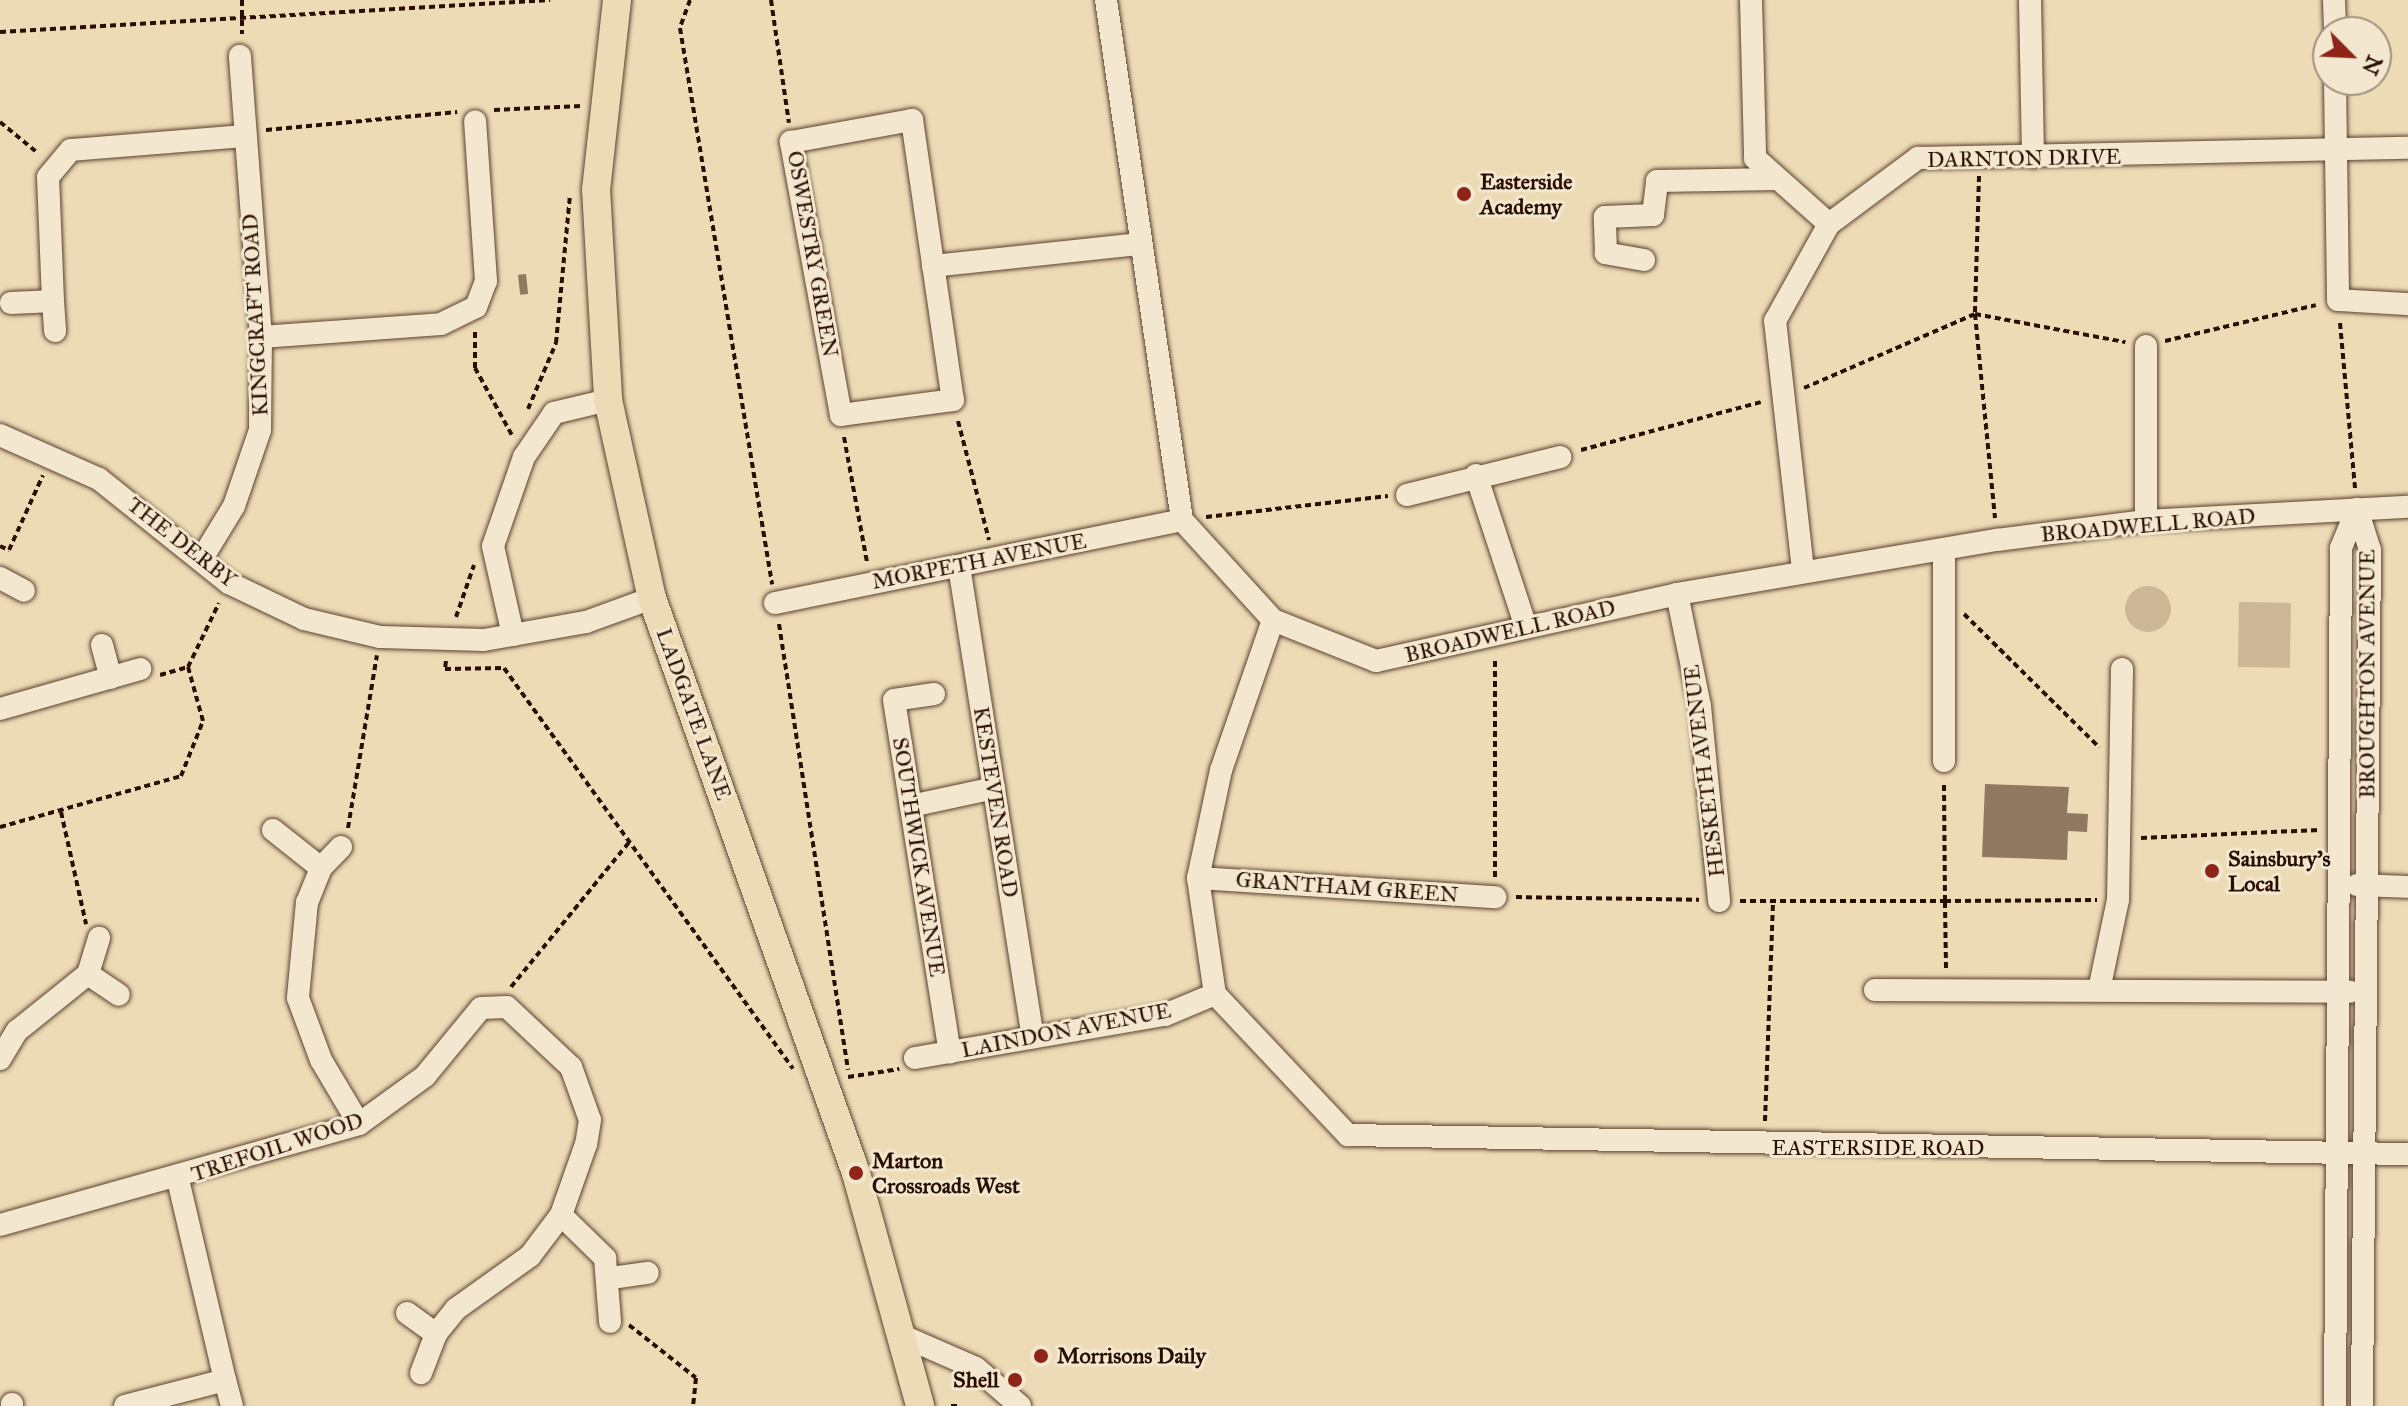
<!DOCTYPE html>
<html>
<head>
<meta charset="utf-8">
<style>
  body { margin:0 }
  #map { position:relative; width:2408px; height:1406px; overflow:hidden; background:#eddbb5; font-family:"IM FELL Great Primer",serif }
  div>[style] { position:absolute }
  .green>* { inset:0; background:#ccb897; transform-origin:0 0 }
  .round { border-radius:50% }
  .building>* { inset:0; background:#8f7960; transform-origin:0 0 }
  .path>* { height:4px; margin-top:-2px; transform-origin:0; background:repeating-linear-gradient(90deg,#2a0e03 0 6px,transparent 0 10px) }
  .roads { filter:drop-shadow(0 0 2px #5b4130) drop-shadow(0 0 2px #5b4130) }
  .minor>* { height:22px; margin:-11px; padding:0 11px; transform-origin:11px; border-radius:11px; background:#f3e8cf }
  .major>* { height:28px; margin:-14px; padding:0 14px; transform-origin:14px; border-radius:14px; background:#eddbb5 }
  .dots>* { width:22px; height:22px; translate:-50% -50%; box-sizing:border-box; border:4px solid #f3e8cf; border-radius:50% }
  span { translate:-50% -50%; white-space:nowrap; text-align:center; line-height:1.15; -webkit-text-stroke:6px #f3e8cf; paint-order:stroke }
  .street-label { font-size:22px; color:#2a0e03 }
  .poi-label { font-size:22px; color:#2a0e03; font-weight:700 }
  .left { translate:0 -50%; text-align:left }
  .right { translate:-100% -50%; text-align:right }
  .north { position:absolute; left:2312px; top:16px; width:80px; height:80px; box-sizing:border-box; background:#f3e8cf; border:2px solid #a3917d; border-radius:50%; rotate:114deg; font-size:22px; font-weight:700; line-height:32px; text-align:center; color:#2a0e03 }
  .north::after { content:''; display:block; margin:auto; width:28px; height:36px; background:#8f2418; clip-path:polygon(50% 0,100% 100%,50% 72%,0 100%) }
</style>
</head>
<body>
<div id="map">
  <div class="green">
    <div class="round" style="left:2125px;top:586px;width:46px;height:46px"></div>
    <div style="left:2239px;top:602px;width:52px;height:65px;rotate:1deg"></div>
  </div>
  <div class="building">
    <div style="left:526px;top:274px;width:20px;height:8px;rotate:84deg"></div>
    <div style="clip-path:polygon(1985px 784px,2069px 787px,2067px 813px,2088px 814px,2087px 832px,2068px 831px,2067px 860px,1982px 857px)"></div>
  </div>
  <div class="path">
    <div style="left:242px;top:0;width:34px;rotate:90deg"></div>
    <div style="left:690px;top:0;width:30px;rotate:110deg"></div>
    <div style="left:680px;top:28px;width:564px;rotate:80.6deg"></div>
    <div style="left:771px;top:0;width:124px;rotate:81.7deg"></div>
    <div style="left:0;top:32px;width:551px;rotate:-3.33deg"></div>
    <div style="left:494px;top:110px;width:88px;rotate:-2.6deg"></div>
    <div style="left:0;top:122px;width:50px;rotate:39.4deg"></div>
    <div style="left:266px;top:130px;width:192px;rotate:-5.4deg"></div>
    <div style="left:1979px;top:176px;width:138px;rotate:91.7deg"></div>
    <div style="left:1975px;top:314px;width:205px;rotate:84.4deg"></div>
    <div style="left:2340px;top:323px;width:167px;rotate:84.8deg"></div>
    <div style="left:475px;top:332px;width:36px;rotate:90deg"></div>
    <div style="left:475px;top:368px;width:79px;rotate:61.2deg"></div>
    <div style="left:2165px;top:341px;width:155px;rotate:-13.4deg"></div>
    <div style="left:1804px;top:388px;width:186px;rotate:-23.4deg"></div>
    <div style="left:1975px;top:314px;width:153px;rotate:10.6deg"></div>
    <div style="left:528px;top:409px;width:72px;rotate:-67deg"></div>
    <div style="left:556px;top:343px;width:148px;rotate:-84.6deg"></div>
    <div style="left:958px;top:421px;width:123px;rotate:75.4deg"></div>
    <div style="left:844px;top:437px;width:127px;rotate:79.6deg"></div>
    <div style="left:1581px;top:450px;width:186px;rotate:-14.9deg"></div>
    <div style="left:1206px;top:517px;width:183px;rotate:-6.6deg"></div>
    <div style="left:0;top:546px;width:10px;rotate:24deg"></div>
    <div style="left:9px;top:550px;width:82px;rotate:-65.6deg"></div>
    <div style="left:1964px;top:614px;width:190px;rotate:44.6deg"></div>
    <div style="left:456px;top:617px;width:55px;rotate:-70.9deg"></div>
    <div style="left:779px;top:624px;width:451px;rotate:81.2deg"></div>
    <div style="left:446px;top:661px;width:8px;rotate:97deg"></div>
    <div style="left:445px;top:669px;width:59px;rotate:-1deg"></div>
    <div style="left:504px;top:668px;width:494px;rotate:54.2deg"></div>
    <div style="left:160px;top:675px;width:29px;rotate:-16deg"></div>
    <div style="left:61px;top:812px;width:115px;rotate:77.4deg"></div>
    <div style="left:0;top:827px;width:188px;rotate:-15.7deg"></div>
    <div style="left:181px;top:776px;width:59px;rotate:-68.2deg"></div>
    <div style="left:203px;top:721px;width:56px;rotate:-105.5deg"></div>
    <div style="left:188px;top:667px;width:71px;rotate:-64.2deg"></div>
    <div style="left:348px;top:828px;width:175px;rotate:-80.5deg"></div>
    <div style="left:2141px;top:838px;width:179px;rotate:-2.6deg"></div>
    <div style="left:1495px;top:877px;width:220px;rotate:-90deg"></div>
    <div style="left:1516px;top:897px;width:183px;rotate:0.9deg"></div>
    <div style="left:1740px;top:901px;width:205px"></div>
    <div style="left:1945px;top:901px;width:118px;rotate:-90.5deg"></div>
    <div style="left:1946px;top:968px;width:67px;rotate:-90.9deg"></div>
    <div style="left:1945px;top:901px;width:152px;rotate:-0.4deg"></div>
    <div style="left:511px;top:987px;width:190px;rotate:-50.8deg"></div>
    <div style="left:848px;top:1077px;width:52px;rotate:-8.9deg"></div>
    <div style="left:1765px;top:1121px;width:220px;rotate:-87.9deg"></div>
    <div style="left:629px;top:1325px;width:85px;rotate:38.3deg"></div>
    <div style="left:696px;top:1378px;width:28px;rotate:96deg"></div>
    <div style="left:951px;top:1406px;width:10px"></div>
  </div>
  <div class="roads">
    <div class="minor">
      <div style="left:1106px;top:0;width:526px;rotate:81.68deg"></div>
      <div style="left:1182px;top:520px;width:135px;rotate:47.7deg"></div>
      <div style="left:1273px;top:620px;width:111px;rotate:21.7deg"></div>
      <div style="left:1376px;top:661px;width:308px;rotate:-12.5deg"></div>
      <div style="left:1677px;top:594px;width:325px;rotate:-9.6deg"></div>
      <div style="left:1997px;top:540px;width:150px;rotate:-7.3deg"></div>
      <div style="left:2146px;top:521px;width:262px;rotate:-3.1deg"></div>
      <div style="left:1751px;top:0;width:158px;rotate:88.5deg"></div>
      <div style="left:1755px;top:158px;width:99px;rotate:41.7deg"></div>
      <div style="left:2030px;top:0;width:157px;rotate:88.9deg"></div>
      <div style="left:2334px;top:0;width:32px;rotate:88deg"></div>
      <div style="left:2335px;top:80px;width:220px;rotate:89.2deg"></div>
      <div style="left:2338px;top:300px;width:70px;rotate:3.3deg"></div>
      <div style="left:912px;top:120px;width:283px;rotate:81.7deg"></div>
      <div style="left:953px;top:400px;width:113px;rotate:172.4deg"></div>
      <div style="left:841px;top:415px;width:278px;rotate:-100.4deg"></div>
      <div style="left:791px;top:142px;width:123px;rotate:-10.3deg"></div>
      <div style="left:1644px;top:260px;width:39px;rotate:-170deg"></div>
      <div style="left:1606px;top:253px;width:36px;rotate:-92deg"></div>
      <div style="left:1605px;top:217px;width:48px;rotate:-2.4deg"></div>
      <div style="left:1653px;top:215px;width:34px;rotate:-83deg"></div>
      <div style="left:1657px;top:181px;width:121px;rotate:-0.9deg"></div>
      <div style="left:933px;top:266px;width:207px;rotate:-6.1deg"></div>
      <div style="left:53px;top:301px;width:30px;rotate:86deg"></div>
      <div style="left:11px;top:303px;width:42px;rotate:-2.7deg"></div>
      <div style="left:53px;top:301px;width:124px;rotate:-92.3deg"></div>
      <div style="left:48px;top:177px;width:35px;rotate:-50deg"></div>
      <div style="left:71px;top:150px;width:175px;rotate:-4.6deg"></div>
      <div style="left:261px;top:337px;width:180px;rotate:-4.1deg"></div>
      <div style="left:441px;top:324px;width:39px;rotate:-26deg"></div>
      <div style="left:476px;top:307px;width:28px;rotate:-69deg"></div>
      <div style="left:486px;top:281px;width:160px;rotate:-93.9deg"></div>
      <div style="left:0;top:435px;width:108px;rotate:24deg"></div>
      <div style="left:99px;top:479px;width:166px;rotate:38.7deg"></div>
      <div style="left:229px;top:583px;width:83px;rotate:25.6deg"></div>
      <div style="left:304px;top:619px;width:78px;rotate:13.3deg"></div>
      <div style="left:380px;top:637px;width:104px;rotate:1.7deg"></div>
      <div style="left:484px;top:640px;width:104px;rotate:-10deg"></div>
      <div style="left:586px;top:622px;width:70px;rotate:-20deg"></div>
      <div style="left:1476px;top:475px;width:160px;rotate:71.8deg"></div>
      <div style="left:1407px;top:495px;width:158px;rotate:-13.9deg"></div>
      <div style="left:2357px;top:509px;width:43px;rotate:72.4deg"></div>
      <div style="left:2370px;top:550px;width:856px;rotate:90.54deg"></div>
      <div style="left:2146px;top:521px;width:175px;rotate:-90deg"></div>
      <div style="left:201px;top:560px;width:63px;rotate:-58.6deg"></div>
      <div style="left:234px;top:506px;width:80px;rotate:-71.1deg"></div>
      <div style="left:260px;top:430px;width:93px;rotate:-89.4deg"></div>
      <div style="left:261px;top:337px;width:282px;rotate:-94.3deg"></div>
      <div style="left:959px;top:566px;width:477px;rotate:81.1deg"></div>
      <div style="left:1803px;top:570px;width:251px;rotate:-96.4deg"></div>
      <div style="left:1775px;top:321px;width:111px;rotate:-60.9deg"></div>
      <div style="left:1829px;top:224px;width:111px;rotate:-36.6deg"></div>
      <div style="left:1918px;top:158px;width:490px;rotate:-1.2deg"></div>
      <div style="left:0;top:578px;width:27px;rotate:28deg"></div>
      <div style="left:1677px;top:594px;width:114px;rotate:78.4deg"></div>
      <div style="left:1700px;top:706px;width:196px;rotate:84.4deg"></div>
      <div style="left:775px;top:603px;width:415px;rotate:-11.5deg"></div>
      <div style="left:1273px;top:620px;width:159px;rotate:109.1deg"></div>
      <div style="left:1221px;top:770px;width:110px;rotate:102deg"></div>
      <div style="left:1198px;top:878px;width:117px;rotate:81.7deg"></div>
      <div style="left:1215px;top:994px;width:194px;rotate:46.7deg"></div>
      <div style="left:1348px;top:1135px;width:1060px;rotate:1.03deg"></div>
      <div style="left:513px;top:635px;width:91px;rotate:-102.7deg"></div>
      <div style="left:493px;top:546px;width:94px;rotate:-70.8deg"></div>
      <div style="left:524px;top:457px;width:53px;rotate:-55.7deg"></div>
      <div style="left:554px;top:413px;width:56px;rotate:-13.5deg"></div>
      <div style="left:102px;top:645px;width:34px;rotate:75deg"></div>
      <div style="left:934px;top:694px;width:40px;rotate:171.5deg"></div>
      <div style="left:894px;top:700px;width:357px;rotate:81deg"></div>
      <div style="left:0;top:709px;width:146px;rotate:-15.9deg"></div>
      <div style="left:1944px;top:761px;width:208px;rotate:-90deg"></div>
      <div style="left:911px;top:806px;width:85px;rotate:-12.2deg"></div>
      <div style="left:273px;top:830px;width:61px;rotate:38.4deg"></div>
      <div style="left:341px;top:847px;width:29px;rotate:134deg"></div>
      <div style="left:321px;top:868px;width:37px;rotate:112deg"></div>
      <div style="left:307px;top:902px;width:96px;rotate:95.4deg"></div>
      <div style="left:298px;top:998px;width:66px;rotate:69.6deg"></div>
      <div style="left:321px;top:1060px;width:74px;rotate:59.3deg"></div>
      <div style="left:1198px;top:878px;width:298px;rotate:3.7deg"></div>
      <div style="left:2357px;top:885px;width:51px;rotate:2.2deg"></div>
      <div style="left:88px;top:974px;width:37px;rotate:34deg"></div>
      <div style="left:1875px;top:990px;width:475px;rotate:0.2deg"></div>
      <div style="left:2099px;top:990px;width:92px;rotate:-78.1deg"></div>
      <div style="left:2118px;top:900px;width:231px;rotate:-89deg"></div>
      <div style="left:915px;top:1058px;width:254px;rotate:-9.8deg"></div>
      <div style="left:1165px;top:1015px;width:54px;rotate:-22.8deg"></div>
      <div style="left:0;top:1059px;width:33px;rotate:-59deg"></div>
      <div style="left:17px;top:1031px;width:91px;rotate:-38.8deg"></div>
      <div style="left:88px;top:974px;width:38px;rotate:-73deg"></div>
      <div style="left:561px;top:1215px;width:62px;rotate:44.3deg"></div>
      <div style="left:605px;top:1258px;width:64px;rotate:85.5deg"></div>
      <div style="left:0;top:1225px;width:373px;rotate:-15.7deg"></div>
      <div style="left:359px;top:1124px;width:82px;rotate:-36deg"></div>
      <div style="left:425px;top:1076px;width:88px;rotate:-50.5deg"></div>
      <div style="left:481px;top:1008px;width:26px;rotate:-2deg"></div>
      <div style="left:507px;top:1007px;width:88px;rotate:43.2deg"></div>
      <div style="left:571px;top:1067px;width:56px;rotate:70.3deg"></div>
      <div style="left:590px;top:1120px;width:24px;rotate:99deg"></div>
      <div style="left:586px;top:1144px;width:75px;rotate:109.4deg"></div>
      <div style="left:561px;top:1215px;width:51px;rotate:127.1deg"></div>
      <div style="left:530px;top:1256px;width:91px;rotate:144.4deg"></div>
      <div style="left:456px;top:1309px;width:32px;rotate:129deg"></div>
      <div style="left:436px;top:1334px;width:42px;rotate:111deg"></div>
      <div style="left:611px;top:1278px;width:37px;rotate:-8deg"></div>
      <div style="left:407px;top:1313px;width:36px;rotate:36deg"></div>
      <div style="left:905px;top:1337px;width:77px;rotate:23.6deg"></div>
      <div style="left:976px;top:1368px;width:58px;rotate:40.8deg"></div>
      <div style="left:225px;top:1380px;width:27px;rotate:75deg"></div>
      <div style="left:12px;top:1404px;width:2px;rotate:90deg"></div>
      <div style="left:125px;top:1406px;width:103px;rotate:-14.6deg"></div>
      <div style="left:225px;top:1380px;width:205px;rotate:-103.2deg"></div>
      <div style="left:2335px;top:1406px;width:858px;rotate:-89.6deg"></div>
      <div style="left:2341px;top:548px;width:42px;rotate:-67.7deg"></div>
    </div>
    <div class="major">
      <div style="left:617px;top:0;width:190px;rotate:96.3deg"></div>
      <div style="left:596px;top:189px;width:211px;rotate:86.7deg"></div>
      <div style="left:608px;top:400px;width:203px;rotate:77.5deg"></div>
      <div style="left:652px;top:598px;width:610px;rotate:70.47deg"></div>
      <div style="left:856px;top:1173px;width:242px;rotate:74.6deg"></div>
    </div>
  </div>
  <div class="dots">
    <div style="left:1464px;top:194px;background:#8f2418"></div>
    <div style="left:2212px;top:871px;background:#8f2418"></div>
    <div style="left:856px;top:1173px;background:#8f2418"></div>
    <div style="left:1041px;top:1356px;background:#8f2418"></div>
    <div style="left:1015px;top:1380px;background:#8f2418"></div>
  </div>
  <div class="street-label">
    <span style="left:2024px;top:158px;rotate:-1deg">DARNTON DRIVE</span>
    <span style="left:813px;top:254px;rotate:80deg">OSWESTRY GREEN</span>
    <span style="left:255px;top:315px;rotate:-93deg">KINGCRAFT ROAD</span>
    <span style="left:2148px;top:525px;rotate:-5deg">BROADWELL ROAD</span>
    <span style="left:182px;top:542px;rotate:38deg">THE DERBY</span>
    <span style="left:979px;top:561px;rotate:-11deg">MORPETH AVENUE</span>
    <span style="left:1510px;top:631px;rotate:-13deg">BROADWELL ROAD</span>
    <span style="left:2367px;top:674px;rotate:-90deg">BROUGHTON AVENUE</span>
    <span style="left:694px;top:714px;rotate:70deg">LADGATE LANE</span>
    <span style="left:1704px;top:771px;rotate:-97deg">HESKETH AVENUE</span>
    <span style="left:996px;top:802px;rotate:81deg">KESTEVEN ROAD</span>
    <span style="left:919px;top:857px;rotate:81deg">SOUTHWICK AVENUE</span>
    <span style="left:1347px;top:887px;rotate:4deg">GRANTHAM GREEN</span>
    <span style="left:1066px;top:1030px;rotate:-11deg">LAINDON AVENUE</span>
    <span style="left:277px;top:1147px;rotate:-18deg">TREFOIL WOOD</span>
    <span style="left:1878px;top:1148px">EASTERSIDE ROAD</span>
  </div>
  <div class="poi-label">
    <span class="left" style="left:1480px;top:194px">Easterside<br>Academy</span>
    <span class="left" style="left:2228px;top:871px">Sainsbury's<br>Local</span>
    <span class="left" style="left:872px;top:1173px">Marton<br>Crossroads West</span>
    <span class="left" style="left:1057px;top:1356px">Morrisons Daily</span>
    <span class="right" style="left:999px;top:1380px">Shell</span>
  </div>
  <div class="north">N</div>
</div>
</body>
</html>
